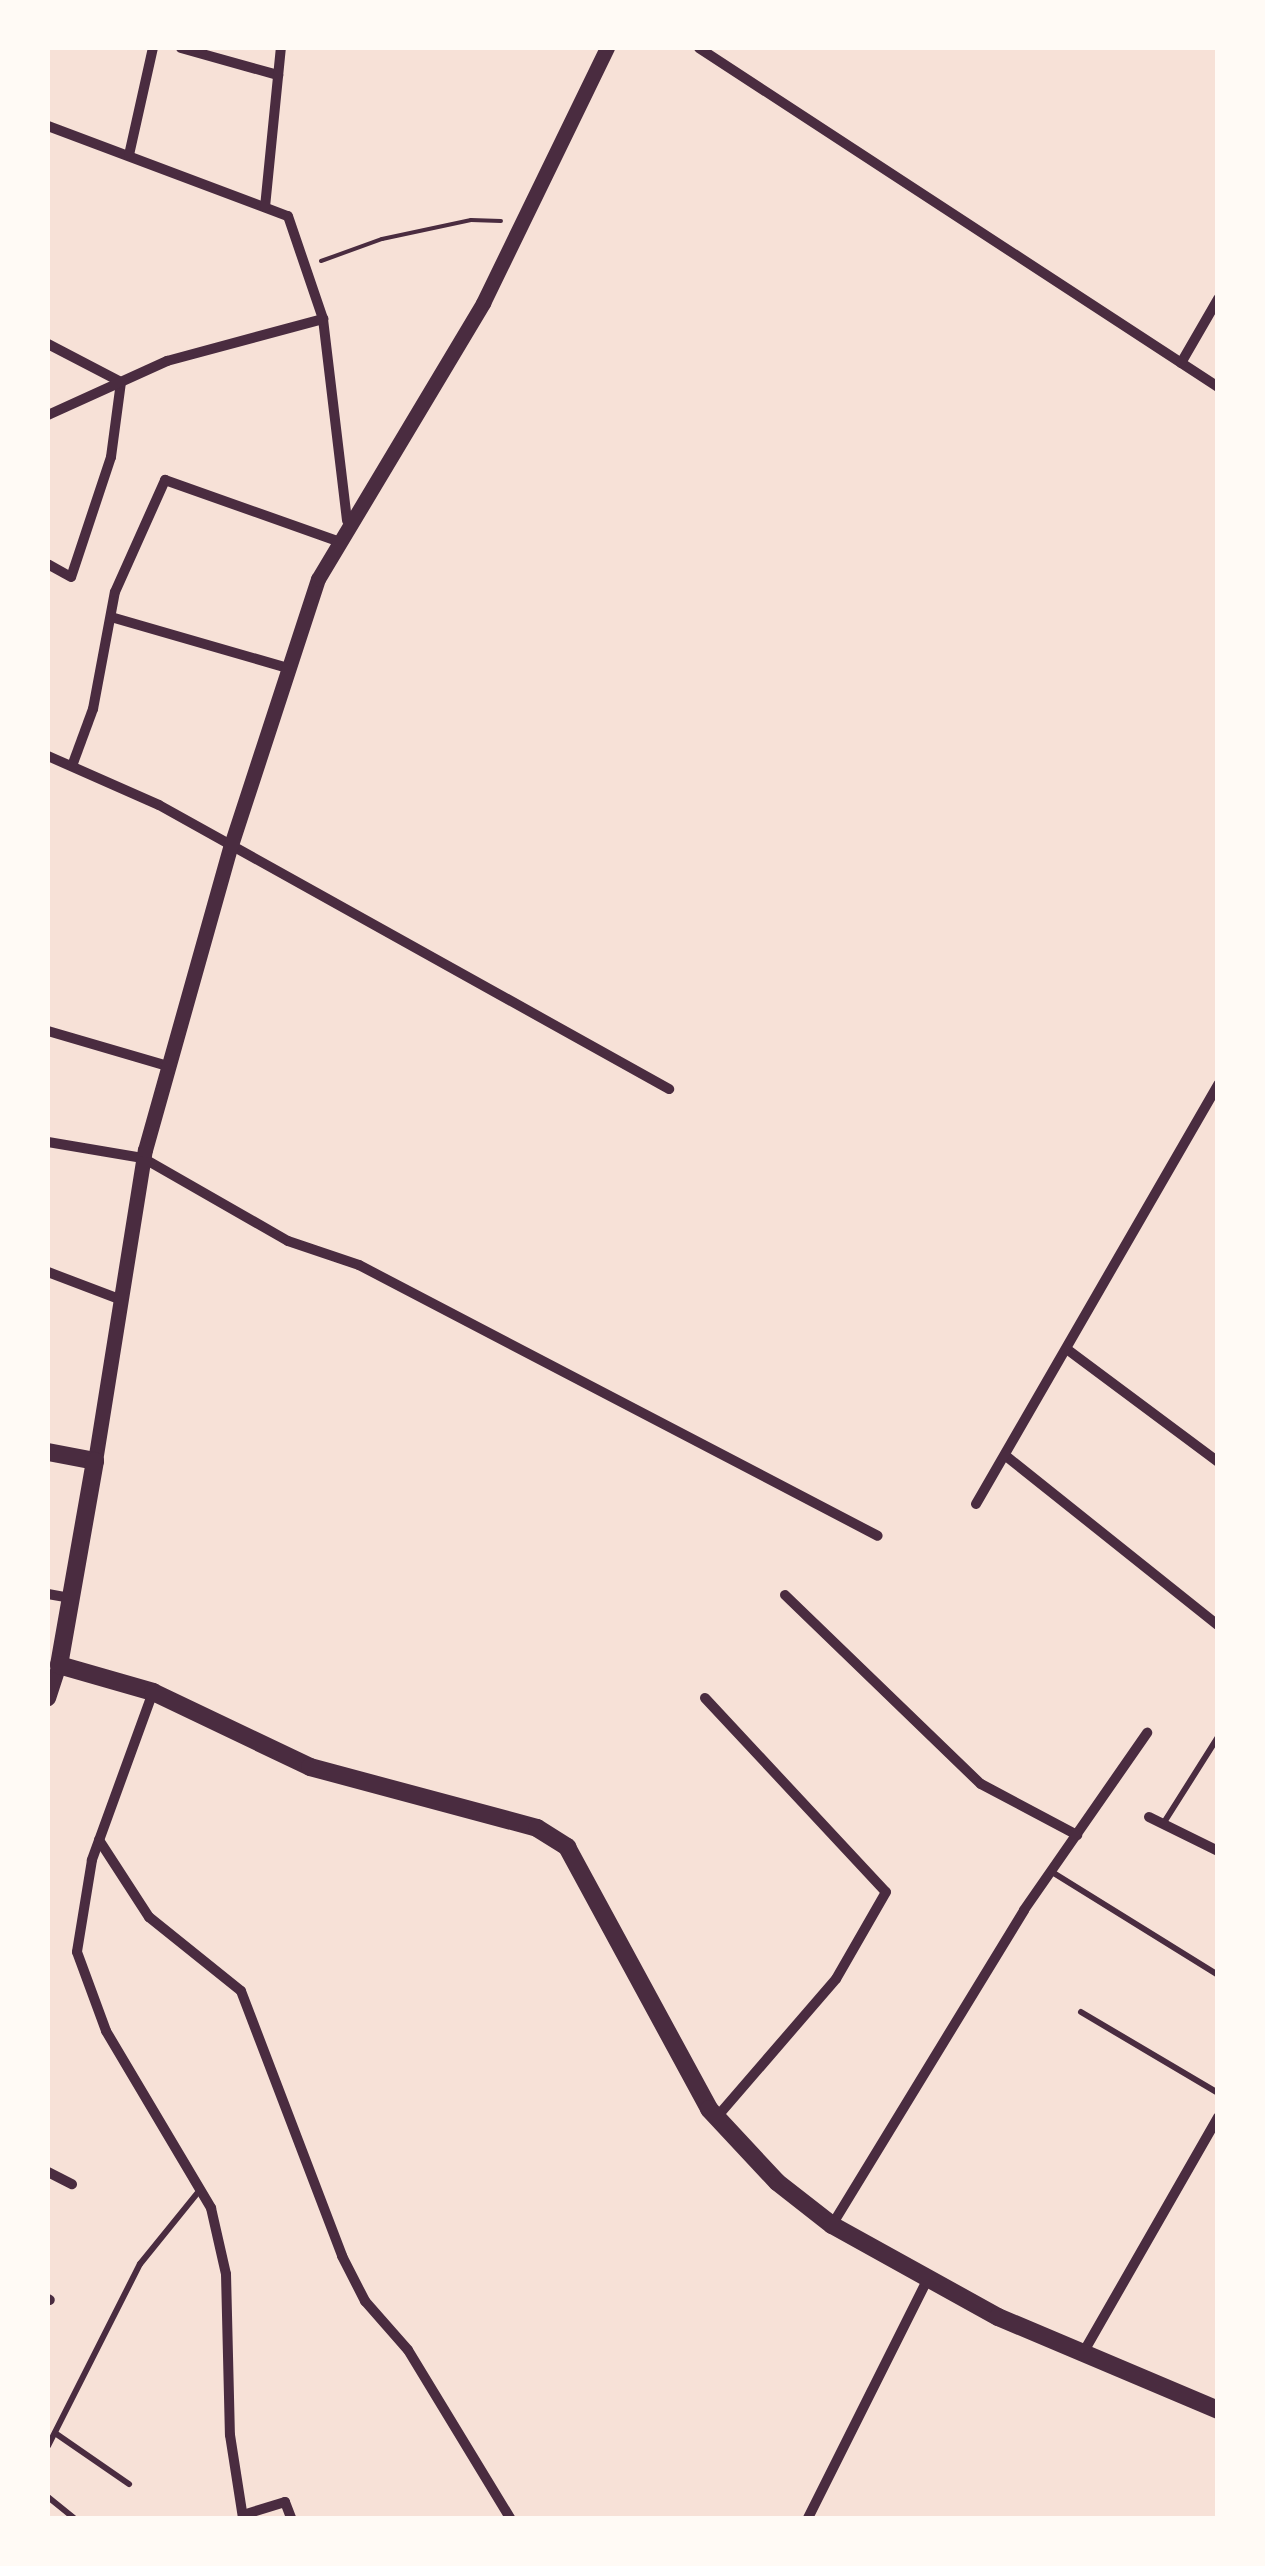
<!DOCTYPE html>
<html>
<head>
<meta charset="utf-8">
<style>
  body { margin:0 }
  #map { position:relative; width:1265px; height:2566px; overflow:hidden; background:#f7e1d7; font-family:Quicksand,sans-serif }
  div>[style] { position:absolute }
  .path>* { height:4px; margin:-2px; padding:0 2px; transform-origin:2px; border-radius:2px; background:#4a2c40 }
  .service>* { height:6px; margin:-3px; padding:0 3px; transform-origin:3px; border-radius:3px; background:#4a2c40 }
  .minor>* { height:10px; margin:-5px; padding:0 5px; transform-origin:5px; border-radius:5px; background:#4a2c40 }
  .tertiary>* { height:15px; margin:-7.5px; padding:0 7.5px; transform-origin:7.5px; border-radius:7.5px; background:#4a2c40 }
  .secondary>* { height:18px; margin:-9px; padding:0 9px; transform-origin:9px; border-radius:9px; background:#4a2c40 }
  span { translate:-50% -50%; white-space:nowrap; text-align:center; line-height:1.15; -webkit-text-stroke:10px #fffaf5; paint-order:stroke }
  .frame { position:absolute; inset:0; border:50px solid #fffaf5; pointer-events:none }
</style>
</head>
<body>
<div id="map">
  <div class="path">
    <div style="left:321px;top:261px;width:65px;rotate:-19.8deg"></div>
    <div style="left:382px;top:239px;width:91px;rotate:-12.1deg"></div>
    <div style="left:471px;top:220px;width:30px;rotate:2deg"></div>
  </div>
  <div class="service">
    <div style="left:1163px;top:1824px;width:103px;rotate:-57.7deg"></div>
    <div style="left:1052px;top:1872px;width:195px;rotate:31.8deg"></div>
    <div style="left:1081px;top:2012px;width:159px;rotate:30.6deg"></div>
    <div style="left:55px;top:2433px;width:90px;rotate:34.6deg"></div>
    <div style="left:48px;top:2446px;width:204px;rotate:-63.2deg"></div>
    <div style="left:140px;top:2264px;width:95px;rotate:-51deg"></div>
    <div style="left:48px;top:2497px;width:33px;rotate:39deg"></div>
  </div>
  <div class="minor">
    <div style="left:181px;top:48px;width:101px;rotate:15.6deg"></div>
    <div style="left:699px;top:48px;width:620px;rotate:33.15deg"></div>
    <div style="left:48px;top:126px;width:256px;rotate:20.6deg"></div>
    <div style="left:288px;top:216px;width:109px;rotate:71.2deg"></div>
    <div style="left:323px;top:319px;width:203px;rotate:83.2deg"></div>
    <div style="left:129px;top:155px;width:110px;rotate:-77.4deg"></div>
    <div style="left:265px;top:207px;width:160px;rotate:-84.3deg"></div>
    <div style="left:48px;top:344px;width:82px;rotate:27.5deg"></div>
    <div style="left:121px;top:382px;width:76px;rotate:97.6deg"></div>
    <div style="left:111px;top:457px;width:126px;rotate:108.4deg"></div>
    <div style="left:71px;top:577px;width:26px;rotate:-151deg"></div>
    <div style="left:1181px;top:363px;width:74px;rotate:-60deg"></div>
    <div style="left:48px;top:415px;width:131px;rotate:-24.4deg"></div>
    <div style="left:167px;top:361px;width:162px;rotate:-15.1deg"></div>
    <div style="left:111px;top:617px;width:187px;rotate:16.1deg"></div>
    <div style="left:48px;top:756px;width:121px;rotate:23.8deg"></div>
    <div style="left:159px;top:805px;width:584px;rotate:29.11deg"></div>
    <div style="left:72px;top:766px;width:61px;rotate:-69.8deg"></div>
    <div style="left:93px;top:709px;width:119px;rotate:-79.4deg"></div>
    <div style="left:115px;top:592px;width:123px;rotate:-65.9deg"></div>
    <div style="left:165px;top:480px;width:182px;rotate:19.5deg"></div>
    <div style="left:48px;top:1031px;width:125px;rotate:16.3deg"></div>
    <div style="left:48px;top:1142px;width:96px;rotate:9.6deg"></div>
    <div style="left:143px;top:1158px;width:167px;rotate:29.8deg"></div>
    <div style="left:288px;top:1241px;width:75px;rotate:18.7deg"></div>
    <div style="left:359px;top:1265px;width:585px;rotate:27.57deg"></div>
    <div style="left:48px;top:1272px;width:76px;rotate:20.8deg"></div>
    <div style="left:1068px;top:1350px;width:187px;rotate:36.7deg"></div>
    <div style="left:1006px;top:1456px;width:271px;rotate:38.6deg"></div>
    <div style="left:976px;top:1504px;width:485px;rotate:-60deg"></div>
    <div style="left:48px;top:1594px;width:22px;rotate:10deg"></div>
    <div style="left:785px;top:1595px;width:272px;rotate:44deg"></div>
    <div style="left:981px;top:1784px;width:109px;rotate:28deg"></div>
    <div style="left:153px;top:1692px;width:179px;rotate:110deg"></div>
    <div style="left:92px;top:1860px;width:93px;rotate:99.3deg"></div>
    <div style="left:77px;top:1952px;width:84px;rotate:69.8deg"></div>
    <div style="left:106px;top:2031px;width:206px;rotate:59.3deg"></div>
    <div style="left:211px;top:2208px;width:68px;rotate:77.2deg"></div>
    <div style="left:226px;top:2274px;width:161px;rotate:88.6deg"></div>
    <div style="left:230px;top:2435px;width:84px;rotate:81.1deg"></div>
    <div style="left:705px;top:1698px;width:265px;rotate:47deg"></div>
    <div style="left:886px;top:1892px;width:100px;rotate:119.9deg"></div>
    <div style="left:836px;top:1979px;width:182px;rotate:130.8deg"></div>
    <div style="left:1149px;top:1817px;width:77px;rotate:26.2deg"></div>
    <div style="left:99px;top:1840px;width:92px;rotate:57deg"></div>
    <div style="left:149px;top:1917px;width:118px;rotate:38.8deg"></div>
    <div style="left:241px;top:1991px;width:284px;rotate:69.1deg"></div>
    <div style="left:342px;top:2256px;width:51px;rotate:62.9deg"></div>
    <div style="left:365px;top:2301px;width:65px;rotate:48.7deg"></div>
    <div style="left:408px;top:2350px;width:197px;rotate:58.7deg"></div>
    <div style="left:48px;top:2172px;width:27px;rotate:27deg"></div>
    <div style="left:832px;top:2225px;width:369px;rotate:-58.6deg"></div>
    <div style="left:1024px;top:1910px;width:216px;rotate:-55.2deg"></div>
    <div style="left:48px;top:2299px;width:2px;rotate:27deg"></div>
    <div style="left:1083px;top:2353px;width:272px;rotate:-60.2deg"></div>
    <div style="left:243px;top:2515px;width:44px;rotate:-17.2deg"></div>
    <div style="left:285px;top:2502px;width:17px;rotate:69deg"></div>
    <div style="left:808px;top:2518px;width:268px;rotate:-63.4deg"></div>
  </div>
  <div class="tertiary">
    <div style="left:95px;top:1461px;width:315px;rotate:-80.9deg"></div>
    <div style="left:145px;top:1150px;width:314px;rotate:-74.3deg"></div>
    <div style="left:230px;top:848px;width:283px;rotate:-71.9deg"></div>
    <div style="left:318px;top:579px;width:322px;rotate:-59.1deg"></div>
    <div style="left:483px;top:303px;width:284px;rotate:-64.1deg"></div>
    <div style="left:48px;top:1698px;width:35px;rotate:-72deg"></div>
  </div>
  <div class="secondary">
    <div style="left:48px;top:1452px;width:48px;rotate:10.8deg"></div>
    <div style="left:95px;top:1461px;width:207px;rotate:100deg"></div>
    <div style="left:59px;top:1665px;width:98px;rotate:16deg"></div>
    <div style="left:153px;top:1692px;width:174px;rotate:25.5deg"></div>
    <div style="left:310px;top:1767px;width:235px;rotate:15deg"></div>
    <div style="left:537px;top:1828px;width:36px;rotate:32deg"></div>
    <div style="left:567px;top:1847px;width:298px;rotate:61.5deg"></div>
    <div style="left:709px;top:2109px;width:100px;rotate:47deg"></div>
    <div style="left:777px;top:2182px;width:70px;rotate:38deg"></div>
    <div style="left:832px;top:2225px;width:190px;rotate:29deg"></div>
    <div style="left:998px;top:2317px;width:239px;rotate:22.9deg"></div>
  </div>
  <div class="frame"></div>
</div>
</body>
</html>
